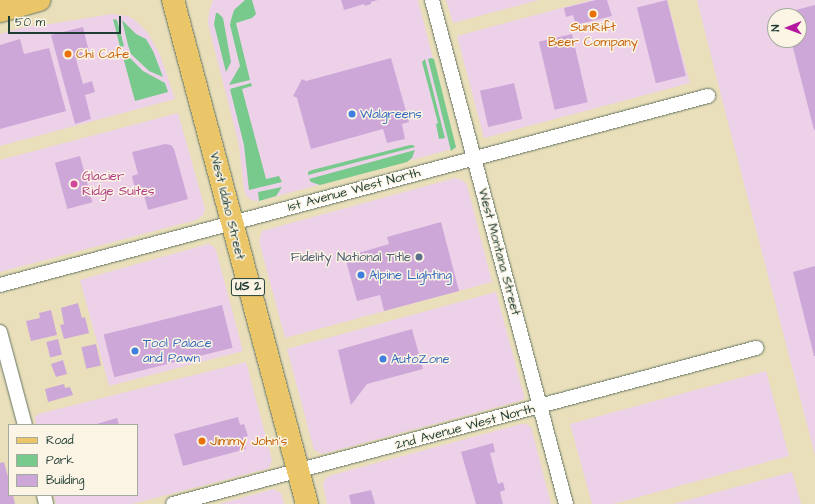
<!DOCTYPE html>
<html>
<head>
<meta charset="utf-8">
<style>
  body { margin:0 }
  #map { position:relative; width:815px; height:504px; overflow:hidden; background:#e9dfbb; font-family:"Architects Daughter",sans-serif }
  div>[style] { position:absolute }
  .built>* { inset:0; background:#edd1e9 }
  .green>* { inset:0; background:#77c98c }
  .building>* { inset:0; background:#cea7d9; transform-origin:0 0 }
  .roads { filter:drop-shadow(0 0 1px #667663) drop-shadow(0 0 1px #667663) }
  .street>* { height:14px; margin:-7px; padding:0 7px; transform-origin:7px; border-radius:7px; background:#fff }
  .primary>* { height:22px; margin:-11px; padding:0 11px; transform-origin:11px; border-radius:11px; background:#eac669 }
  .highway>* { height:22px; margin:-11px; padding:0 11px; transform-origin:11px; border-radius:11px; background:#eac669 }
  .dots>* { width:11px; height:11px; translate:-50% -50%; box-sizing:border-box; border:2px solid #fcf5e5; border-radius:50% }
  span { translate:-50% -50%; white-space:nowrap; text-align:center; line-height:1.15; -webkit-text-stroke:3px #fcf5e5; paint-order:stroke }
  .shield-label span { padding:1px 3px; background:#fcf5e5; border:1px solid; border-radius:3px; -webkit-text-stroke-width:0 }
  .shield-label { font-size:12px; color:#1f3d34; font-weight:700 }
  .food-label { font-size:13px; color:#c56008 }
  .left { translate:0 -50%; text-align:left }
  .shop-label { font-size:13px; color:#366cbe }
  .hotel-label { font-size:13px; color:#b23c85 }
  .street-label { font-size:13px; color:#1f3d34 }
  .service-label { font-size:13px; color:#4e5e75 }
  .right { translate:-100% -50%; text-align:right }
  .legend { position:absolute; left:8px; top:424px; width:130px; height:72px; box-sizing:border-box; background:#fcf5e5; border:1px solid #a4ab9e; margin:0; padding:5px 7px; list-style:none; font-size:12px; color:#1f3d34 }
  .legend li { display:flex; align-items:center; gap:8px; height:20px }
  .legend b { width:20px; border:1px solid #a4ab9e }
  .north { position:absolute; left:767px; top:8px; width:40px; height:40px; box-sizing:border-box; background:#fcf5e5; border:1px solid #a4ab9e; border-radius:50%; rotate:269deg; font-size:11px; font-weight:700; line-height:16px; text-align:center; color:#1f3d34 }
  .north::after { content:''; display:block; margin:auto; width:14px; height:18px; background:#b5179e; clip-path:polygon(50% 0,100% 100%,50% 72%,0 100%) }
  .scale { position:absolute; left:8px; top:16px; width:113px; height:18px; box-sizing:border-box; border:2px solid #1f3d34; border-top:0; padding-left:5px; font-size:12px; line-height:14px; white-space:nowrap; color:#1f3d34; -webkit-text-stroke:3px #fcf5e5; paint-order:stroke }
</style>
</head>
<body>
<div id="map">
  <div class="built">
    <div style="clip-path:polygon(213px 0,418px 0,456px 148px,259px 201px,254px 201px,247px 197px,244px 190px,239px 145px,208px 24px,209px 11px)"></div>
    <div style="clip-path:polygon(446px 0,539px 0,453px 23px)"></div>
    <div style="clip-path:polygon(591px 0,667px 0,690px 83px,484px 138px,457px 36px)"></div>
    <div style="clip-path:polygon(evenodd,697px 0,815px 0,815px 455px,725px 111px,697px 0,775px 16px,799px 16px,799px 40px,775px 40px,775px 16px)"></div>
    <div style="clip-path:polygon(112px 14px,128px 16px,135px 20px,148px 33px,161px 57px,175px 99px,0 146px,0 34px,28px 26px,50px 24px)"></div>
    <div style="clip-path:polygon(178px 113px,205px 209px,203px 215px,196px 220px,0 272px,0 160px)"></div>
    <div style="clip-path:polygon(455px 178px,462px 180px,467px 185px,492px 282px,285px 338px,259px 241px,262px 231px)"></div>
    <div style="clip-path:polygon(208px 244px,213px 246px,216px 250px,243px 351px,109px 386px,80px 280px)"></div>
    <div style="clip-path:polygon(496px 292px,524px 396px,523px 400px,322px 454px,314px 450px,287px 349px)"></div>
    <div style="clip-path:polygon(246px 362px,272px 460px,269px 468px,132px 504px,56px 504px,54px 495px,137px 495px,137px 425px,36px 425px,35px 417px,38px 414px)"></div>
    <div style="clip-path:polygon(766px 371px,789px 456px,613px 504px,592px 504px,570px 424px)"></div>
    <div style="clip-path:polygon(521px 424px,526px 424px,531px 427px,551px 504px,327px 504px,323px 484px,326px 478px,332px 475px)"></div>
    <div style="clip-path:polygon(792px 472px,801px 504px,673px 504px)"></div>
    <div style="clip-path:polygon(274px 489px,281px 493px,284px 504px,219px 504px)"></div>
  </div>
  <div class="green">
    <div style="clip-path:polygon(245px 0,252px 0,256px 14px,252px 18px,236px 23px,250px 80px,229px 85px,240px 66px,230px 25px,231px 20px,234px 10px)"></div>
    <div style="clip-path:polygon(216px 13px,218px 13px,223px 18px,231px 62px,226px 72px,214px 24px)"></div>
    <div style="clip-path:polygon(113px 19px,117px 20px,124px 46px,120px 47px)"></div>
    <div style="clip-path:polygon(122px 20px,136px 34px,146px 39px,153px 51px,163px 77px,149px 71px,131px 54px,128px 45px)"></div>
    <div style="clip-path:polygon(128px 56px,143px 71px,165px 83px,168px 92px,135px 101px,123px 57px)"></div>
    <div style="clip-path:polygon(431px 58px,434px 59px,456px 147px,451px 151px,428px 59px)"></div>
    <div style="clip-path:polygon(425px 59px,445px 138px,439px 139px,436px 124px,438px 123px,422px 62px)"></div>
    <div style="clip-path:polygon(251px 83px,252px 86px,242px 89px,266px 179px,279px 176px,282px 182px,249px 190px,244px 145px,230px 89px)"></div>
    <div style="clip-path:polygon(410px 145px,413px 145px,415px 147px,308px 175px,308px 172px,312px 170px)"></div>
    <div style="clip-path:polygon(415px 150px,412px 158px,407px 162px,320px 185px,311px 182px,309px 179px)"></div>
    <div style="clip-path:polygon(282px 187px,276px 196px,259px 201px,258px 192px)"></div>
  </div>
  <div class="building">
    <div style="clip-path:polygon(341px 0,378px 0,371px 2px,371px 4px,365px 6px,364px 4px,344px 10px)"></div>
    <div style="clip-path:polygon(596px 0,607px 0,612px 16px,576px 25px,573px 15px,566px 17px,564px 8px)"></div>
    <div style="left:667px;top:0;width:78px;height:31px;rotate:76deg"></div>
    <div style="clip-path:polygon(815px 5px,815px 130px,814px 130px,791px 40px,799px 40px,799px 16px,786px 16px,788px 12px)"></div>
    <div style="clip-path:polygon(83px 27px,90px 56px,76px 59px,83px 84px,92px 81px,95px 92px,85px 95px,91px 119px,75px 124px,51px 35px)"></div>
    <div style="left:572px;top:34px;width:70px;height:34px;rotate:77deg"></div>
    <div style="clip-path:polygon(20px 39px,24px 54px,49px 48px,66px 111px,0 129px,0 45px)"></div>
    <div style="clip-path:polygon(391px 58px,409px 122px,402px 124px,405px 139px,387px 143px,383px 129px,311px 149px,297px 98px,293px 96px,302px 79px,306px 81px)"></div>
    <div style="left:514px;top:83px;width:37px;height:35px;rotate:77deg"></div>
    <div style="clip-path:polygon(165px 144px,171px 145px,174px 149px,188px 199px,148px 210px,142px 188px,135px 190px,132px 176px,138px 174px,132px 152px)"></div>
    <div style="left:80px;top:156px;width:48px;height:26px;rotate:75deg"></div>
    <div style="clip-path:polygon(441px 222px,459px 291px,384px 311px,380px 295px,357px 301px,345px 257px,389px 244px,387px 237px)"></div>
    <div style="clip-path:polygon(815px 266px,815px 356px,814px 356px,793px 272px)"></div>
    <div style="clip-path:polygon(78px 303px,82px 318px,85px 317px,89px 333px,64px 339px,60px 325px,64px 324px,61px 308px)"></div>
    <div style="left:222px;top:305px;width:44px;height:122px;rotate:76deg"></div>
    <div style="clip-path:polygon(51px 310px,57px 335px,31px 341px,26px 321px,40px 318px,39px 313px)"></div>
    <div style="clip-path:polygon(412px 329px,423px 369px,367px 384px,351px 405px,338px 350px)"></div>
    <div style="left:58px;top:339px;width:16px;height:12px;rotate:76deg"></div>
    <div style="left:96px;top:344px;width:22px;height:15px;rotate:77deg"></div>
    <div style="clip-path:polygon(63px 360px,67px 374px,56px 377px,51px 364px)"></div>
    <div style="clip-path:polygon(64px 384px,65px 388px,70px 387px,73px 395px,48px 402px,45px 389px)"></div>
    <div style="clip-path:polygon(238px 417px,240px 425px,244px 424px,248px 436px,243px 437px,246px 449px,183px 466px,174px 434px)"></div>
    <div style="clip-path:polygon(117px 418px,119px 425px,93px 425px)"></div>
    <div style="clip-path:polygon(493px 443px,495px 452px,490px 453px,498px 484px,503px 482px,505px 490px,500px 492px,503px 504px,476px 504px,461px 452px)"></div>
    <div style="clip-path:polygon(4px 462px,9px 480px,9px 495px,13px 495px,15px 504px,0 504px,0 463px)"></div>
    <div style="clip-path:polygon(371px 490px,375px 504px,351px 504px,349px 495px)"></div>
  </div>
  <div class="roads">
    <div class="street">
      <div style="left:432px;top:0;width:522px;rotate:75.11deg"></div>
      <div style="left:0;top:285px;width:733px;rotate:-14.95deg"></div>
      <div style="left:0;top:332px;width:96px;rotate:75deg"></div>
      <div style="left:44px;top:495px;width:9px;rotate:77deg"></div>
      <div style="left:173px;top:504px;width:604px;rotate:-14.98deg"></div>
    </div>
    <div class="primary">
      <div style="left:0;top:11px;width:41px;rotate:-15.8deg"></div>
    </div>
    <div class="highway">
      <div style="left:173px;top:0;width:522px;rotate:75.11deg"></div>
    </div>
  </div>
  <div class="dots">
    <div style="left:593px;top:14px;background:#e8710a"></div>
    <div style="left:68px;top:54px;background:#e8710a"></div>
    <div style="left:352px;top:114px;background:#3f7fe0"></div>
    <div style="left:74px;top:184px;background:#d1479c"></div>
    <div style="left:419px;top:257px;background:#5c6f8a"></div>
    <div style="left:361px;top:275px;background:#3f7fe0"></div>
    <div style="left:135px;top:351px;background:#3f7fe0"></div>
    <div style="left:383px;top:359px;background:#3f7fe0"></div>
    <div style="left:202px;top:441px;background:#e8710a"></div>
  </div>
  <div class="shield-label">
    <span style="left:248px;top:287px">US 2</span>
  </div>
  <div class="food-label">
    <span style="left:593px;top:35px">SunRift<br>Beer Company</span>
    <span class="left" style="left:76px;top:54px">Chi Cafe</span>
    <span class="left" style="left:210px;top:441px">Jimmy John's</span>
  </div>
  <div class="shop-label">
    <span class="left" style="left:360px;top:114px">Walgreens</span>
    <span class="left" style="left:369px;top:275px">Alpine Lighting</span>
    <span class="left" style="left:143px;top:351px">Tool Palace<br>and Pawn</span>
    <span class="left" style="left:391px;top:359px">AutoZone</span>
  </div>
  <div class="hotel-label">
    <span class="left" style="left:82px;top:184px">Glacier<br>Ridge Suites</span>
  </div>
  <div class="street-label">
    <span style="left:354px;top:190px;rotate:-15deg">1st Avenue West North</span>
    <span style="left:227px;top:206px;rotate:76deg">West Idaho Street</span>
    <span style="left:499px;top:252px;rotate:75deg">West Montana Street</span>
    <span style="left:465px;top:427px;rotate:-15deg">2nd Avenue West North</span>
  </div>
  <div class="service-label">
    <span class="right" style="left:411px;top:257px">Fidelity National Title</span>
  </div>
  <ul class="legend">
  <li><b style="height:5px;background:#eac669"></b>Road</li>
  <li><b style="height:11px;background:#77c98c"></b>Park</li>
  <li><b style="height:11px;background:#cea7d9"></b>Building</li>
  </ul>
  <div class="north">N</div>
  <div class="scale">50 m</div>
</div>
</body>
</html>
